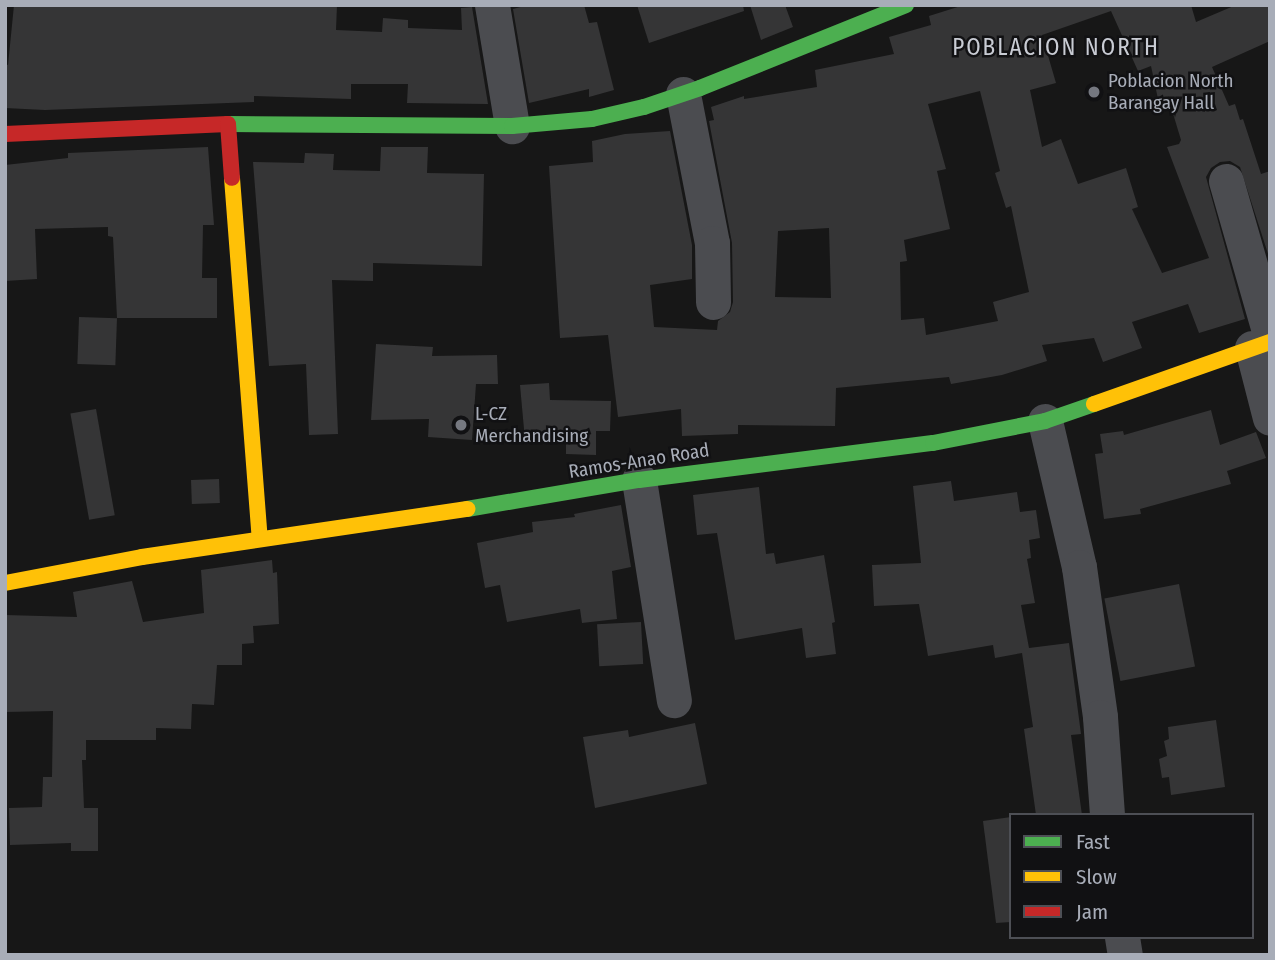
<!DOCTYPE html>
<html>
<head>
<meta charset="utf-8">
<style>
  body { margin:0 }
  #map { position:relative; width:1275px; height:960px; overflow:hidden; background:#171717; font-family:"Fira Sans Condensed",sans-serif }
  div>[style] { position:absolute }
  .building>* { inset:0; background:#353536; transform-origin:0 0 }
  .street>* { height:35px; margin:-17.5px; padding:0 17.5px; transform-origin:17.5px; border-radius:17.5px; background:#4b4c50 }
  .fast>* { height:16px; margin:-8px; padding:0 8px; transform-origin:8px; border-radius:8px; background:#4caf50 }
  .slow>* { height:16px; margin:-8px; padding:0 8px; transform-origin:8px; border-radius:8px; background:#ffc107 }
  .jam>* { height:16px; margin:-8px; padding:0 8px; transform-origin:8px; border-radius:8px; background:#c62828 }
  .dots>* { width:19px; height:19px; translate:-50% -50%; box-sizing:border-box; border:4px solid #111113; border-radius:50% }
  span { translate:-50% -50%; white-space:nowrap; text-align:center; line-height:1.15; -webkit-text-stroke:5px #111113; paint-order:stroke }
  .poi-label { font-size:19px; color:#a8adb8 }
  .left { translate:0 -50%; text-align:left }
  .street-label { font-size:19px; color:#a8adb8 }
  .quarter-label { font-size:23px; color:#c9ccd4; letter-spacing:2px }
  .frame { position:absolute; inset:0; border:7px solid #a8adb8; pointer-events:none }
  .legend { position:absolute; left:1009px; top:813px; width:245px; height:126px; box-sizing:border-box; background:#111113; border:2px solid #4d4f55; margin:0; padding:9px 12px; list-style:none; font-size:21px; color:#a8adb8 }
  .legend li { display:flex; align-items:center; gap:14px; height:35px }
  .legend b { width:35px; border:2px solid #4d4f55 }
</style>
</head>
<body>
<div id="map">
  <div class="building">
    <div style="clip-path:polygon(14px 5px,337px 5px,336px 30px,382px 32px,383px 18px,408px 20px,408px 28px,462px 30px,461px 8px,472px 7px,488px 104px,407px 103px,408px 84px,351px 84px,351px 99px,254px 96px,254px 102px,45px 110px,5px 108px,5px 64px,8px 65px)"></div>
    <div style="clip-path:polygon(528px 5px,584px 5px,589px 23px,597px 22px,614px 90px,589px 97px,589px 89px,529px 103px,513px 9px)"></div>
    <div style="clip-path:polygon(637px 5px,743px 5px,744px 11px,649px 43px)"></div>
    <div style="clip-path:polygon(750px 5px,785px 5px,793px 27px,761px 40px)"></div>
    <div style="clip-path:polygon(evenodd,964px 5px,1191px 5px,1196px 22px,1236px 5px,1270px 5px,1270px 41px,1212px 67px,1229px 106px,1235px 104px,1240px 120px,1243px 119px,1261px 174px,1270px 171px,1270px 260px,1240px 167px,1230px 161px,1220px 162px,1211px 168px,1206px 177px,1245px 319px,1199px 333px,1188px 304px,1132px 322px,1142px 348px,1103px 362px,1094px 338px,1042px 345px,1047px 361px,1002px 375px,951px 384px,949px 377px,836px 388px,835px 426px,738px 425px,738px 434px,682px 436px,681px 409px,618px 417px,608px 335px,560px 338px,549px 166px,593px 162px,592px 141px,625px 134px,670px 131px,692px 245px,692px 279px,650px 285px,654px 327px,717px 330px,718px 321px,730px 312px,733px 302px,732px 243px,709px 121px,714px 120px,711px 107px,744px 96px,744px 99px,817px 87px,815px 70px,894px 54px,889px 37px,931px 25px,929px 16px,964px 5px,1111px 11px,1138px 71px,1151px 66px,1158px 99px,1168px 97px,1181px 140px,1179px 144px,1167px 147px,1209px 258px,1162px 273px,1132px 209px,1138px 207px,1126px 168px,1078px 184px,1061px 139px,1042px 147px,1030px 90px,1056px 83px,1042px 35px,1111px 11px,964px 5px,980px 91px,1000px 171px,995px 173px,1006px 208px,1011px 206px,1029px 292px,993px 302px,998px 321px,926px 335px,924px 318px,901px 320px,900px 262px,907px 261px,904px 240px,950px 229px,937px 171px,946px 169px,928px 104px,980px 91px,964px 5px,829px 228px,831px 298px,775px 297px,778px 231px,829px 228px)"></div>
    <div style="clip-path:polygon(208px 147px,214px 225px,203px 225px,202px 278px,217px 278px,217px 318px,117px 318px,113px 237px,108px 236px,108px 227px,35px 229px,37px 279px,5px 281px,5px 165px,68px 158px,68px 153px)"></div>
    <div style="clip-path:polygon(381px 147px,428px 147px,427px 173px,484px 174px,482px 266px,373px 263px,373px 281px,332px 280px,338px 434px,309px 435px,306px 364px,269px 366px,253px 162px,304px 163px,305px 153px,334px 154px,333px 170px,380px 171px)"></div>
    <div style="left:79px;top:317px;width:38px;height:47px;rotate:2deg"></div>
    <div style="clip-path:polygon(376px 344px,433px 347px,432px 356px,497px 355px,498px 384px,476px 384px,472px 440px,428px 437px,429px 419px,371px 420px)"></div>
    <div style="clip-path:polygon(549px 383px,550px 400px,611px 401px,610px 431px,596px 431px,596px 455px,566px 454px,566px 436px,525px 440px,520px 385px)"></div>
    <div style="left:96px;top:409px;width:108px;height:26px;rotate:80deg"></div>
    <div style="clip-path:polygon(1211px 410px,1220px 445px,1256px 432px,1266px 458px,1227px 471px,1231px 484px,1140px 509px,1141px 514px,1104px 519px,1095px 454px,1103px 453px,1100px 434px,1123px 431px,1124px 435px)"></div>
    <div style="left:219px;top:479px;width:24px;height:28px;rotate:88deg"></div>
    <div style="clip-path:polygon(951px 481px,954px 501px,1017px 492px,1020px 512px,1036px 510px,1040px 538px,1029px 540px,1031px 558px,1027px 559px,1035px 603px,1021px 605px,1029px 648px,1069px 643px,1081px 734px,1071px 735px,1082px 815px,1036px 815px,1024px 729px,1033px 727px,1022px 653px,995px 658px,993px 645px,928px 656px,919px 604px,874px 606px,872px 565px,921px 563px,913px 486px)"></div>
    <div style="clip-path:polygon(759px 487px,766px 554px,774px 553px,776px 564px,824px 555px,835px 622px,832px 623px,836px 654px,806px 658px,802px 628px,735px 640px,717px 533px,697px 535px,693px 495px)"></div>
    <div style="clip-path:polygon(621px 505px,631px 567px,612px 571px,617px 619px,582px 623px,580px 609px,507px 622px,500px 585px,485px 588px,477px 543px,533px 532px,532px 522px,575px 517px,574px 514px)"></div>
    <div style="clip-path:polygon(272px 560px,273px 573px,277px 572px,279px 624px,253px 626px,254px 643px,242px 644px,242px 665px,217px 665px,214px 705px,192px 704px,191px 729px,156px 728px,156px 740px,86px 740px,86px 760px,82px 760px,84px 808px,98px 808px,98px 851px,71px 851px,71px 843px,10px 845px,9px 808px,42px 807px,43px 777px,52px 777px,53px 711px,5px 712px,5px 615px,77px 617px,73px 592px,132px 581px,143px 622px,204px 613px,201px 570px)"></div>
    <div style="left:1179px;top:584px;width:84px;height:76px;rotate:79deg"></div>
    <div style="left:641px;top:622px;width:42px;height:44px;rotate:87deg"></div>
    <div style="clip-path:polygon(1216px 720px,1225px 787px,1171px 795px,1169px 777px,1162px 778px,1159px 759px,1167px 756px,1164px 741px,1169px 739px,1168px 727px)"></div>
    <div style="clip-path:polygon(695px 723px,707px 784px,595px 808px,583px 737px,628px 730px,629px 737px)"></div>
    <div style="clip-path:polygon(1011px 817px,1011px 922px,996px 923px,983px 821px)"></div>
  </div>
  <div class="street">
    <div style="left:492px;top:5px;width:123px;rotate:80.6deg"></div>
    <div style="left:683px;top:94px;width:152px;rotate:79deg"></div>
    <div style="left:712px;top:243px;width:59px;rotate:89deg"></div>
    <div style="left:1226px;top:181px;width:159px;rotate:74deg"></div>
    <div style="left:1252px;top:348px;width:72px;rotate:75.6deg"></div>
    <div style="left:1045px;top:421px;width:150px;rotate:76.9deg"></div>
    <div style="left:1079px;top:567px;width:151px;rotate:82deg"></div>
    <div style="left:1100px;top:717px;width:98px;rotate:85.9deg"></div>
    <div style="left:639px;top:480px;width:223px;rotate:81deg"></div>
    <div style="left:1122px;top:937px;width:18px;rotate:81deg"></div>
  </div>
  <div class="fast">
    <div style="left:228px;top:124px;width:284px;rotate:0.4deg"></div>
    <div style="left:512px;top:126px;width:80px;rotate:-5deg"></div>
    <div style="left:592px;top:119px;width:53px;rotate:-13deg"></div>
    <div style="left:644px;top:107px;width:59px;rotate:-18.7deg"></div>
    <div style="left:700px;top:88px;width:222px;rotate:-21.9deg"></div>
    <div style="left:467px;top:509px;width:174px;rotate:-9.6deg"></div>
    <div style="left:639px;top:480px;width:296px;rotate:-7.2deg"></div>
    <div style="left:933px;top:443px;width:114px;rotate:-11.1deg"></div>
    <div style="left:1045px;top:421px;width:52px;rotate:-19.1deg"></div>
  </div>
  <div class="slow">
    <div style="left:232px;top:178px;width:362px;rotate:85.6deg"></div>
    <div style="left:1094px;top:404px;width:187px;rotate:-19.4deg"></div>
    <div style="left:5px;top:583px;width:139px;rotate:-10.7deg"></div>
    <div style="left:142px;top:557px;width:329px;rotate:-8.4deg"></div>
  </div>
  <div class="jam">
    <div style="left:5px;top:134px;width:223px;rotate:-2.6deg"></div>
    <div style="left:228px;top:124px;width:54px;rotate:85.8deg"></div>
  </div>
  <div class="dots">
    <div style="left:1094px;top:92px;background:#757880"></div>
    <div style="left:461px;top:425px;background:#757880"></div>
  </div>
  <div class="poi-label">
    <span class="left" style="left:1108px;top:92px">Poblacion North<br>Barangay Hall</span>
    <span class="left" style="left:475px;top:425px">L-CZ<br>Merchandising</span>
  </div>
  <div class="street-label">
    <span style="left:639px;top:461px;rotate:-9deg">Ramos-Anao Road</span>
  </div>
  <div class="quarter-label">
    <span style="left:1056px;top:47px">POBLACION NORTH</span>
  </div>
  <div class="frame"></div>
  <ul class="legend">
  <li><b style="height:9px;background:#4caf50"></b>Fast</li>
  <li><b style="height:9px;background:#ffc107"></b>Slow</li>
  <li><b style="height:9px;background:#c62828"></b>Jam</li>
  </ul>
</div>
</body>
</html>
